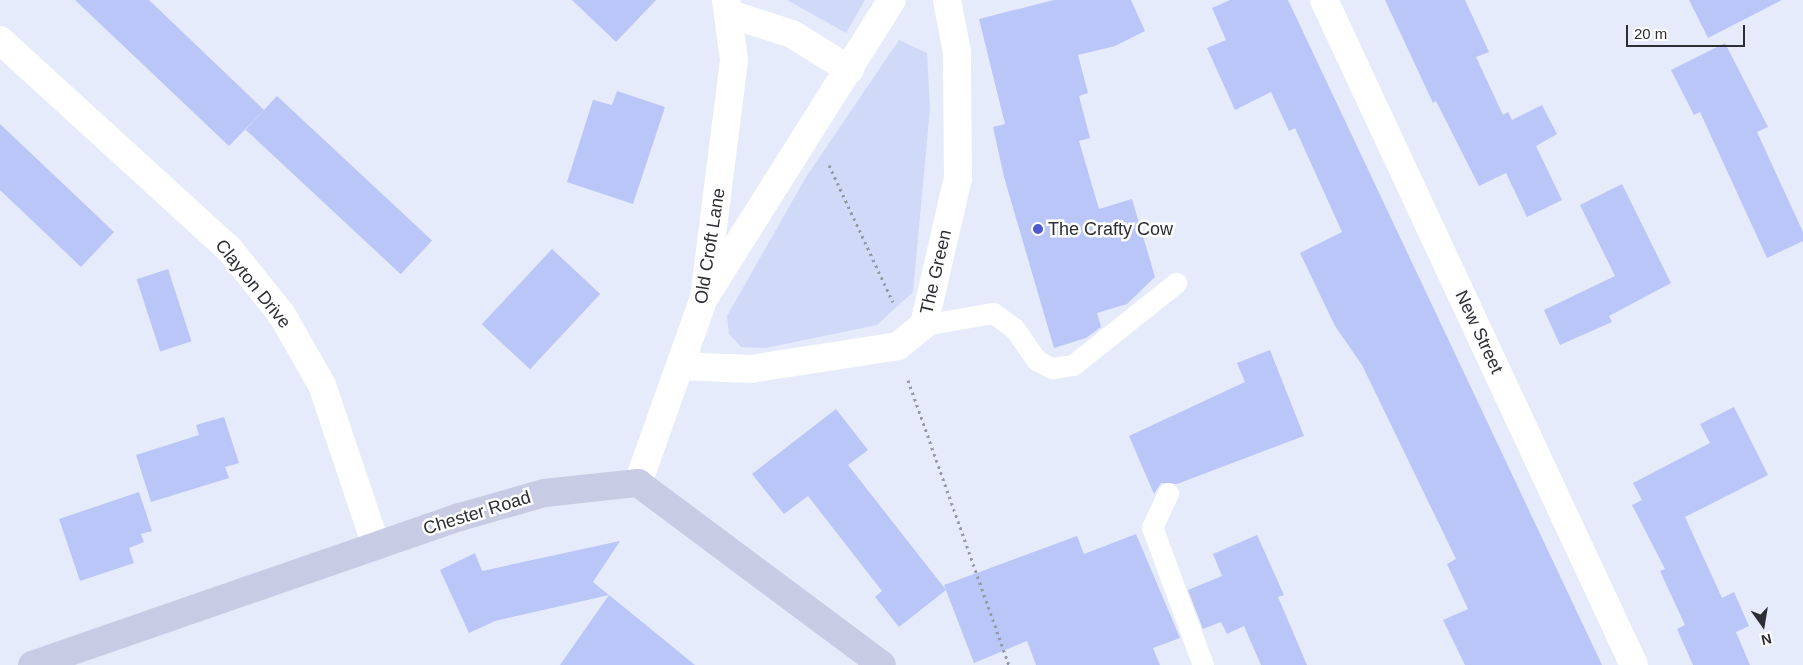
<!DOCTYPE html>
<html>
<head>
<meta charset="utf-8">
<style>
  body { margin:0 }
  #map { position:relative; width:1803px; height:665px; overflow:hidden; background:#e6ebfb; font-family:Arial,sans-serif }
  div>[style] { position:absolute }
  .green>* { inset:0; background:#d1d9f9 }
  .building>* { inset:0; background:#bac6f7; transform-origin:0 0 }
  .path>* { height:3px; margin-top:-1.5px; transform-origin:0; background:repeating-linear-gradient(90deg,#969aa6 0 2.5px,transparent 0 6.5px) }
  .service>* { height:21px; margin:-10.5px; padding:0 10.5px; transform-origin:10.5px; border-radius:10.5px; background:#fff }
  .minor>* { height:28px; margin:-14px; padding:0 14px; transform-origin:14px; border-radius:14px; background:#fff }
  .secondary>* { height:28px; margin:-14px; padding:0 14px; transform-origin:14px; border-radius:14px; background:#c7cbe3 }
  .dots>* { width:14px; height:14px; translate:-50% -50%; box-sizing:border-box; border:2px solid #fff; border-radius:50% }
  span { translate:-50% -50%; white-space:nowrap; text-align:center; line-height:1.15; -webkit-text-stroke:5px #fff; paint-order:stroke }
  .poi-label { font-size:18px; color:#2c2e34 }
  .left { translate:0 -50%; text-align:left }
  .street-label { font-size:18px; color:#2c2e34 }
  .north { position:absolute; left:1738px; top:600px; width:50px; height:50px; -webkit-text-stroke:4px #fff; paint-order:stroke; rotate:167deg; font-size:14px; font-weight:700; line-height:20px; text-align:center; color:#2c2e34 }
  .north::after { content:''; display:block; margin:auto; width:18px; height:22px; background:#2c2e34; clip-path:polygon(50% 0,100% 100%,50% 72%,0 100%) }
  .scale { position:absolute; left:1626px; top:25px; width:119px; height:22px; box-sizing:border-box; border:2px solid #2c2e34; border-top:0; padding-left:6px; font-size:15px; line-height:18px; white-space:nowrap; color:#2c2e34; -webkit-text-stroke:4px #fff; paint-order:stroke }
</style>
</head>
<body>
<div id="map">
  <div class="green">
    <div style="clip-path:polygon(787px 0,865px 0,846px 33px)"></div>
    <div style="clip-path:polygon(899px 40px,927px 53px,930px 109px,913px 292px,877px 325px,766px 348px,741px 347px,729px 334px,727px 316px,806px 177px)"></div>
  </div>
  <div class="building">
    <div style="clip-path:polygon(75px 0,149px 0,264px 110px,229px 146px)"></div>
    <div style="clip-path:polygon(572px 0,656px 0,616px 42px)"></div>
    <div style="clip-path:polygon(1054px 0,1131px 0,1145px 31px,1115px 46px,1078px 55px,1088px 93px,1079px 96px,1090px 138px,1079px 141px,1099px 209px,1132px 199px,1155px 277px,1127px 304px,1097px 313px,1101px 327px,1086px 338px,1054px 348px,1004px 177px,993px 127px,1005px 124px,979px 19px)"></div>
    <div style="clip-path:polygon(1230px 0,1288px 0,1602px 665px,1465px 665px,1443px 620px,1468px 609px,1447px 564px,1456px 559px,1362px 365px,1335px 326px,1300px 253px,1342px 232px,1295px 128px,1289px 131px,1271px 92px,1235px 110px,1207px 48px,1226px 40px,1212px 8px)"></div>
    <div style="clip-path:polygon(1385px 0,1465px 0,1489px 52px,1476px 57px,1503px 115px,1508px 112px,1512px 120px,1542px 105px,1557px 134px,1536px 146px,1562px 200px,1527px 217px,1506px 173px,1479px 186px,1436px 101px,1433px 103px)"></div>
    <div style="clip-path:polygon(1689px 0,1782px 0,1708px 38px)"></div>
    <div style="clip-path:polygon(1725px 43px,1768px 127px,1757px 132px,1803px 232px,1803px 241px,1767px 258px,1700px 112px,1694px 115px,1671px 70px)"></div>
    <div style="clip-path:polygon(617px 91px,665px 107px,633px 204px,567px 182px,593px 100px,612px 105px)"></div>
    <div style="left:277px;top:96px;width:212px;height:46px;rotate:43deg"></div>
    <div style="clip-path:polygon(0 124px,114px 232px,81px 267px,0 190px)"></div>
    <div style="clip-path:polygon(1622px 184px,1671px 283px,1609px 316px,1612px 322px,1560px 345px,1544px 310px,1615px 276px,1580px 205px)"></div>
    <div style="left:552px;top:249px;width:66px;height:103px;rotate:43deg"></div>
    <div style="left:168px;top:269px;width:76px;height:33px;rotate:72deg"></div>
    <div style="clip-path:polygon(1270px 350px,1304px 436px,1177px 484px,1161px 483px,1154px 494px,1129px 436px,1245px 382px,1237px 363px)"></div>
    <div style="clip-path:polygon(1734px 407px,1768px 475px,1685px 517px,1722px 598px,1734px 592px,1749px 626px,1736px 632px,1750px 665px,1693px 665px,1677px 629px,1685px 625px,1660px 571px,1665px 569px,1632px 505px,1642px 500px,1633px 483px,1710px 443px,1700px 424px)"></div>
    <div style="clip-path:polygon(836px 409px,868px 450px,848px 465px,946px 590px,899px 627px,875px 597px,882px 591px,808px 496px,784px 514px,752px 474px)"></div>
    <div style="clip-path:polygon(224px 417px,239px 463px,225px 467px,229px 478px,151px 502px,136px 455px,199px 435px,196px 425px)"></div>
    <div style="clip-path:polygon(139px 492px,152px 531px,141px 534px,144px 542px,129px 548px,134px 563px,80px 581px,59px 519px)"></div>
    <div style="clip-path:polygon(1136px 534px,1180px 638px,1153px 648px,1160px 665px,1036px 665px,1027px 641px,974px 663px,944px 585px,1077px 536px,1084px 554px)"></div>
    <div style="clip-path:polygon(1257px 535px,1284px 595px,1278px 597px,1307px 665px,1261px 665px,1244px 626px,1227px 634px,1221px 622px,1203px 629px,1188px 590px,1222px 576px,1213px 554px)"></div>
    <div style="clip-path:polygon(620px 541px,593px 582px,609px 595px,495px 621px,469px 633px,440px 570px,475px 553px,482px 571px)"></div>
    <div style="clip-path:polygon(609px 595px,695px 665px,560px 665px)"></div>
  </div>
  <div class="path">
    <div style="left:829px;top:165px;width:151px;rotate:65deg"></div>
    <div style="left:908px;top:380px;width:302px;rotate:70.5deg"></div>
  </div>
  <div class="service">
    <div style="left:924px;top:325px;width:70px;rotate:-9.9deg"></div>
    <div style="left:993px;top:313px;width:26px;rotate:36deg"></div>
    <div style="left:1014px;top:328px;width:39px;rotate:55deg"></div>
    <div style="left:1036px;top:360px;width:18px;rotate:27deg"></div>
    <div style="left:1052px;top:368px;width:21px;rotate:-8deg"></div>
    <div style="left:1073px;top:365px;width:132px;rotate:-38.5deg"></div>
    <div style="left:1168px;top:493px;width:38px;rotate:115deg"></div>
    <div style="left:1152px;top:527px;width:147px;rotate:69.7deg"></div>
  </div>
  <div class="minor">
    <div style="left:1324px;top:0;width:734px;rotate:65.01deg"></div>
    <div style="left:730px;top:14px;width:65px;rotate:17.9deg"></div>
    <div style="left:792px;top:34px;width:68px;rotate:31.8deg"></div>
    <div style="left:0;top:40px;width:311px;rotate:42.4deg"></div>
    <div style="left:230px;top:250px;width:83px;rotate:51.3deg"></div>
    <div style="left:282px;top:315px;width:81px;rotate:60.3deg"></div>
    <div style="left:322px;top:385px;width:169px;rotate:71.4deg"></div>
    <div style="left:706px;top:295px;width:349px;rotate:-57.8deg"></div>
    <div style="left:682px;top:366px;width:68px;rotate:2.5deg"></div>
    <div style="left:750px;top:369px;width:150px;rotate:-8.8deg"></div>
    <div style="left:898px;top:346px;width:33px;rotate:-39deg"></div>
    <div style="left:924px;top:325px;width:151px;rotate:-77deg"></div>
    <div style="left:958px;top:178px;width:126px;rotate:-90.5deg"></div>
    <div style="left:957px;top:52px;width:53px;rotate:-100.9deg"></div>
    <div style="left:638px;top:483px;width:196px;rotate:-70.4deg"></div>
    <div style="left:704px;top:298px;width:240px;rotate:-82.8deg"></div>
    <div style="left:734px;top:60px;width:61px;rotate:-97.6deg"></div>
  </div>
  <div class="secondary">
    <div style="left:32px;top:665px;width:453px;rotate:-19.1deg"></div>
    <div style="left:460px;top:517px;width:87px;rotate:-15.9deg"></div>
    <div style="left:544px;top:493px;width:95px;rotate:-6.1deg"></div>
    <div style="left:638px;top:483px;width:304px;rotate:36.7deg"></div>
  </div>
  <div class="dots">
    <div style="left:1038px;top:229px;background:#4e5ad0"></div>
  </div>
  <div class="poi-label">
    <span class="left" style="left:1048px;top:229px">The Crafty Cow</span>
  </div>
  <div class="street-label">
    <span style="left:710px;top:246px;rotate:-81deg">Old Croft Lane</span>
    <span style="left:936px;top:272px;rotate:-77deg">The Green</span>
    <span style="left:253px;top:284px;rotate:51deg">Clayton Drive</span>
    <span style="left:1479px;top:332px;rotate:65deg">New Street</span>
    <span style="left:477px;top:513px;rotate:-17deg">Chester Road</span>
  </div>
  <div class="north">N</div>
  <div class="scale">20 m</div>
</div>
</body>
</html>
